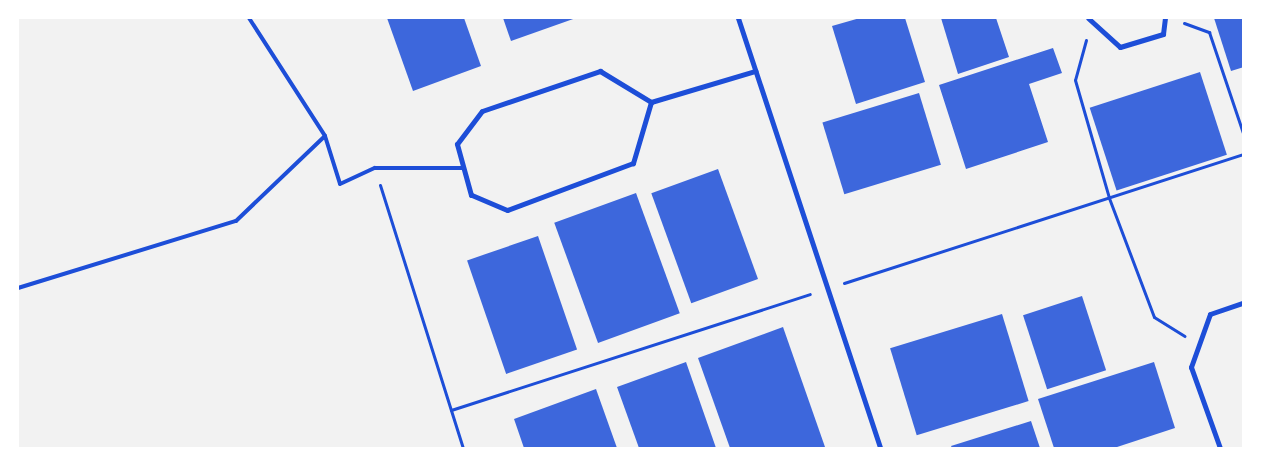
<!DOCTYPE html>
<html>
<head>
<meta charset="utf-8">
<style>
  body { margin:0 }
  #map { position:relative; width:1261px; height:466px; overflow:hidden; background:#f2f2f2; font-family:"Varela Round",sans-serif }
  div>[style] { position:absolute }
  .building>* { inset:0; background:#3d67dc; transform-origin:0 0 }
  .path>* { height:3px; margin:-1.5px; padding:0 1.5px; transform-origin:1.5px; border-radius:1.5px; background:#1d4ed8 }
  .service>* { height:4px; margin:-2px; padding:0 2px; transform-origin:2px; border-radius:2px; background:#1d4ed8 }
  .minor>* { height:5px; margin:-2.5px; padding:0 2.5px; transform-origin:2.5px; border-radius:2.5px; background:#1d4ed8 }
  span { translate:-50% -50%; white-space:nowrap; text-align:center; line-height:1.15; -webkit-text-stroke:4px #fff; paint-order:stroke }
  .frame { position:absolute; inset:0; border:19px solid #fff; pointer-events:none }
</style>
</head>
<body>
<div id="map">
  <div class="building">
    <div style="clip-path:polygon(387px 18px,464px 18px,481px 66px,413px 91px)"></div>
    <div style="clip-path:polygon(503px 18px,576px 18px,511px 41px)"></div>
    <div style="clip-path:polygon(860px 18px,905px 18px,925px 82px,856px 104px,832px 26px)"></div>
    <div style="clip-path:polygon(941px 18px,996px 18px,1009px 57px,958px 74px)"></div>
    <div style="clip-path:polygon(1214px 18px,1244px 18px,1244px 67px,1231px 71px)"></div>
    <div style="clip-path:polygon(1053px 48px,1062px 73px,1029px 84px,1048px 142px,966px 169px,939px 85px)"></div>
    <div style="left:1200px;top:72px;width:87px;height:116px;rotate:72deg"></div>
    <div style="left:919px;top:93px;width:75px;height:101px;rotate:73deg"></div>
    <div style="left:718px;top:169px;width:117px;height:71px;rotate:70deg"></div>
    <div style="left:636px;top:193px;width:128px;height:87px;rotate:70deg"></div>
    <div style="left:538px;top:236px;width:120px;height:75px;rotate:71deg"></div>
    <div style="left:1082px;top:296px;width:78px;height:62px;rotate:72deg"></div>
    <div style="left:1002px;top:314px;width:91px;height:117px;rotate:73deg"></div>
    <div style="clip-path:polygon(783px 327px,825px 447px,730px 448px,698px 358px)"></div>
    <div style="clip-path:polygon(686px 362px,716px 448px,639px 448px,617px 387px)"></div>
    <div style="clip-path:polygon(1154px 362px,1175px 428px,1114px 448px,1054px 448px,1038px 399px)"></div>
    <div style="clip-path:polygon(596px 389px,617px 448px,524px 448px,514px 419px)"></div>
    <div style="clip-path:polygon(1031px 421px,1040px 448px,952px 448px,951px 446px)"></div>
  </div>
  <div class="path">
    <div style="left:1184px;top:23px;width:27px;rotate:20deg"></div>
    <div style="left:1209px;top:32px;width:110px;rotate:71.4deg"></div>
    <div style="left:1086px;top:40px;width:41px;rotate:105.4deg"></div>
    <div style="left:1075px;top:80px;width:123px;rotate:73.9deg"></div>
    <div style="left:1109px;top:198px;width:127px;rotate:69.3deg"></div>
    <div style="left:1154px;top:317px;width:36px;rotate:32deg"></div>
    <div style="left:380px;top:185px;width:276px;rotate:72.5deg"></div>
    <div style="left:844px;top:283px;width:420px;rotate:-17.9deg"></div>
    <div style="left:451px;top:410px;width:377px;rotate:-17.9deg"></div>
  </div>
  <div class="service">
    <div style="left:249px;top:18px;width:140px;rotate:57.2deg"></div>
    <div style="left:18px;top:288px;width:228px;rotate:-17.1deg"></div>
    <div style="left:236px;top:221px;width:123px;rotate:-43.7deg"></div>
    <div style="left:325px;top:136px;width:50px;rotate:72.6deg"></div>
    <div style="left:340px;top:184px;width:38px;rotate:-25deg"></div>
    <div style="left:375px;top:168px;width:88px"></div>
  </div>
  <div class="minor">
    <div style="left:738px;top:18px;width:453px;rotate:71.7deg"></div>
    <div style="left:1088px;top:18px;width:43px;rotate:42.2deg"></div>
    <div style="left:1120px;top:47px;width:45px;rotate:-16.8deg"></div>
    <div style="left:1163px;top:34px;width:16px;rotate:-83deg"></div>
    <div style="left:651px;top:102px;width:64px;rotate:106.4deg"></div>
    <div style="left:633px;top:163px;width:134px;rotate:159.5deg"></div>
    <div style="left:507px;top:210px;width:39px;rotate:-157deg"></div>
    <div style="left:471px;top:195px;width:53px;rotate:-105.4deg"></div>
    <div style="left:457px;top:144px;width:41px;rotate:-52.9deg"></div>
    <div style="left:482px;top:111px;width:125px;rotate:-18.7deg"></div>
    <div style="left:600px;top:71px;width:60px;rotate:31.3deg"></div>
    <div style="left:651px;top:102px;width:109px;rotate:-16.6deg"></div>
    <div style="left:1220px;top:448px;width:86px;rotate:-109.7deg"></div>
    <div style="left:1191px;top:367px;width:56px;rotate:-70.3deg"></div>
    <div style="left:1210px;top:314px;width:36px;rotate:-19deg"></div>
  </div>
  <div class="frame"></div>
</div>
</body>
</html>
